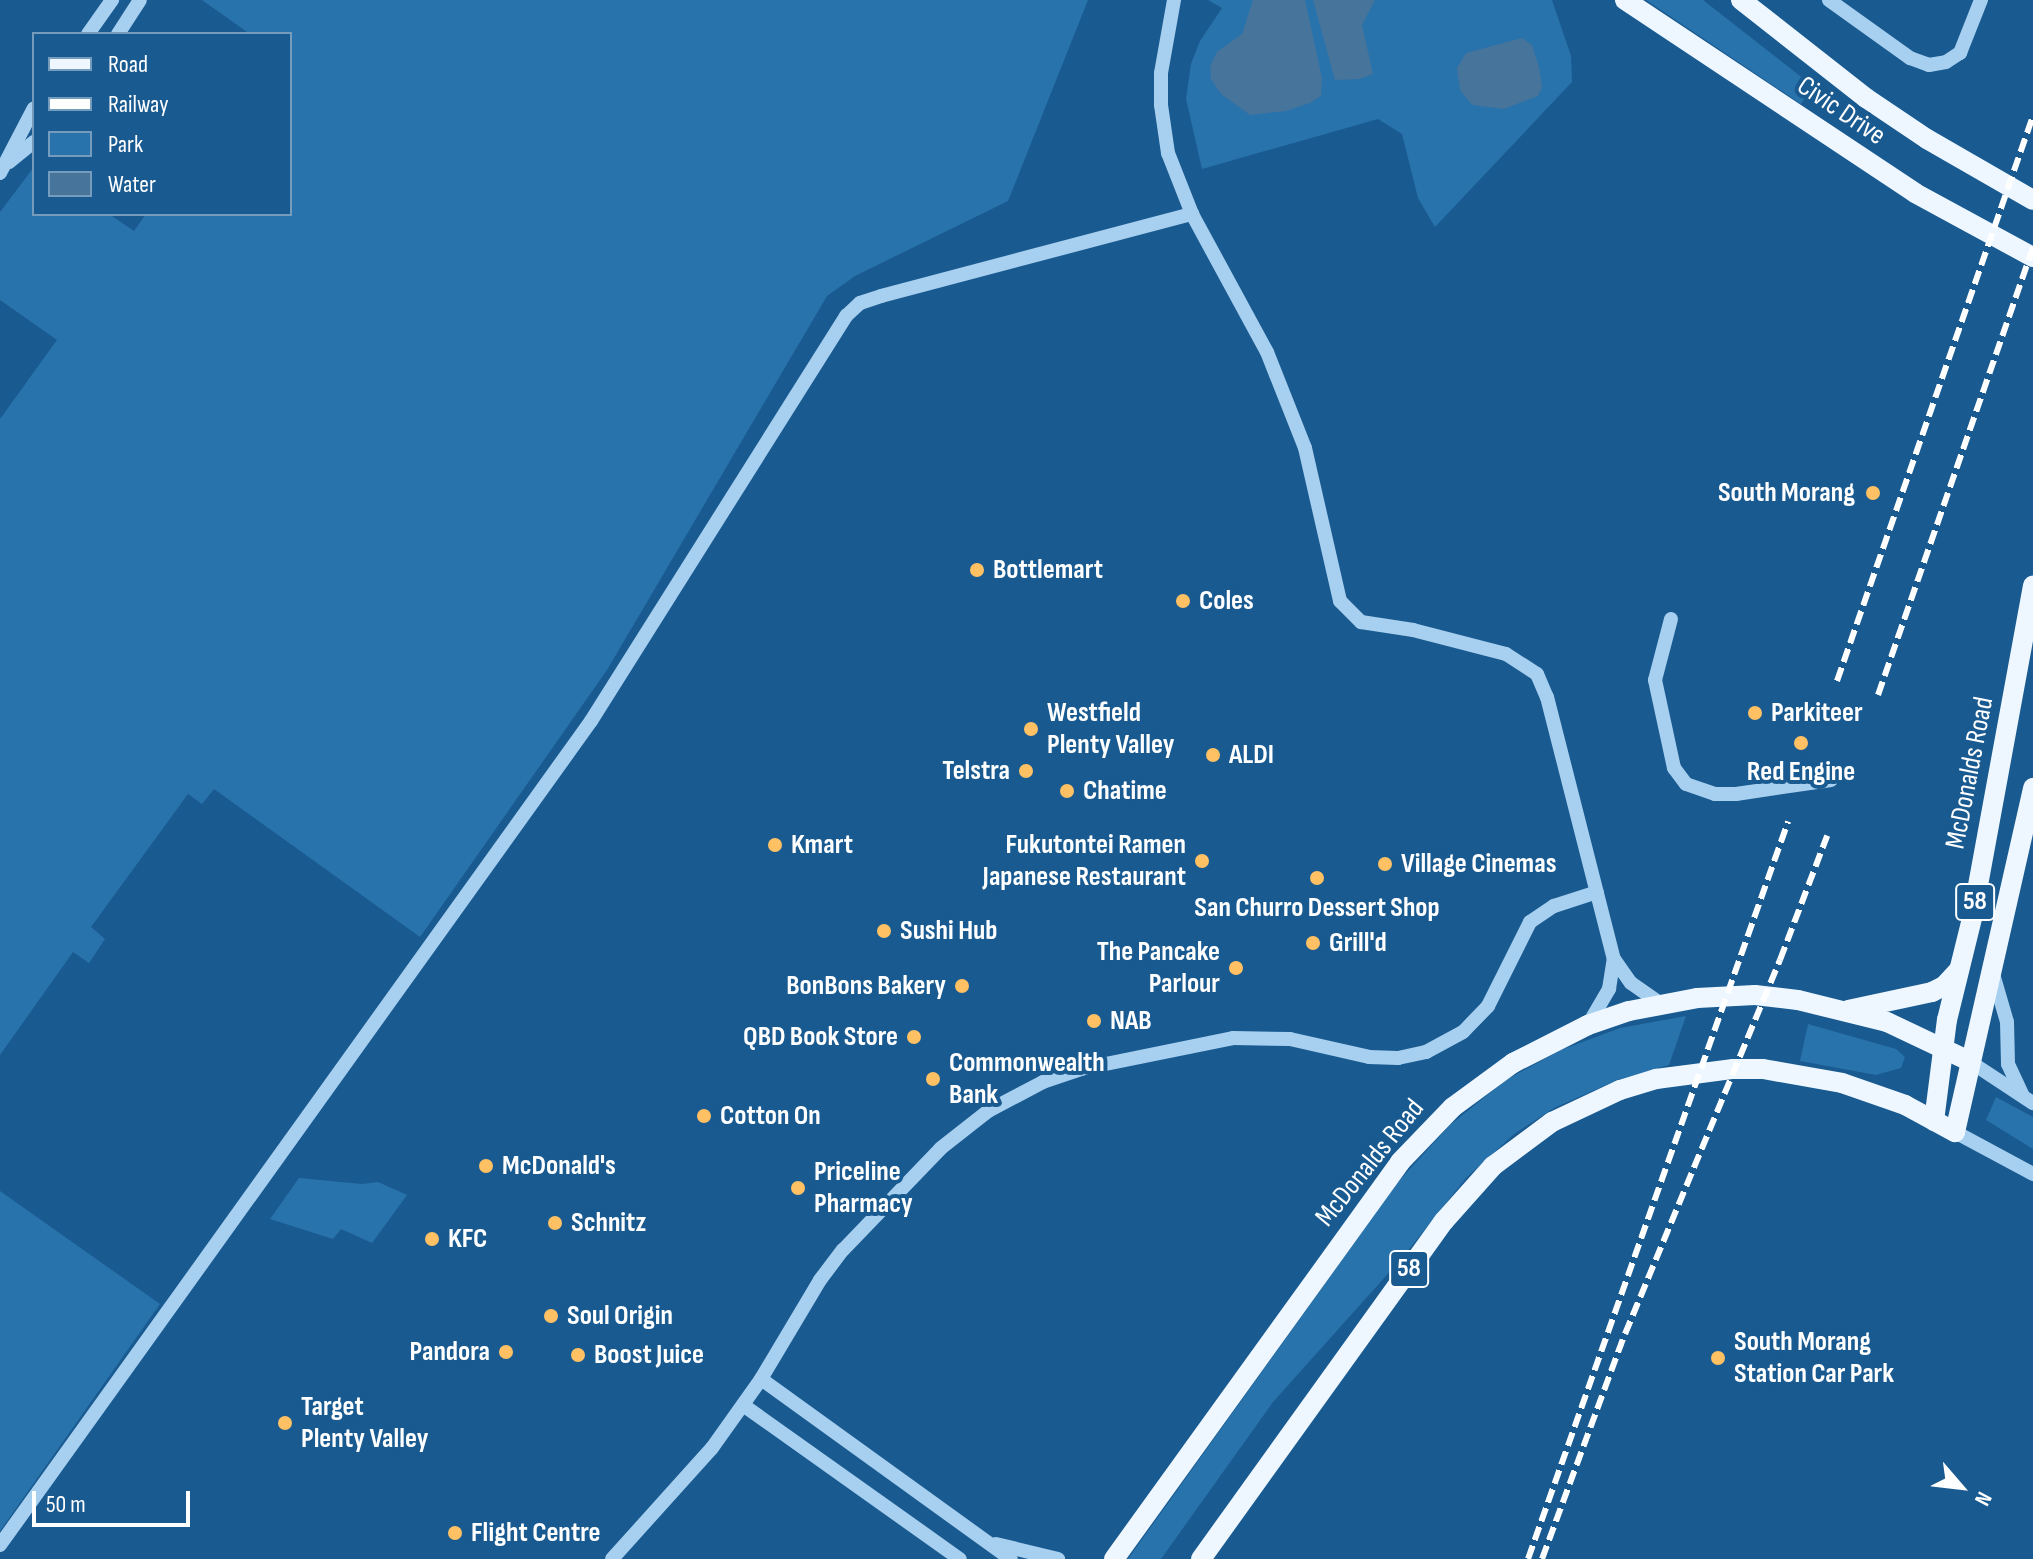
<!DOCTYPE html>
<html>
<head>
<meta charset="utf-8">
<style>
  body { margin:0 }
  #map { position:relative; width:2033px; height:1559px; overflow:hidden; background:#195a90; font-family:"Sofia Sans Condensed",sans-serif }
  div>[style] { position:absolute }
  .green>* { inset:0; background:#2973ac }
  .water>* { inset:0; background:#46749b }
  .minor>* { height:14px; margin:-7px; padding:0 7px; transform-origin:7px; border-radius:7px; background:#a7cfef }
  .major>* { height:20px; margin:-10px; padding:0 10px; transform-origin:10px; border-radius:10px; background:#eef7ff }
  .rail>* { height:6px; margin-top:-3px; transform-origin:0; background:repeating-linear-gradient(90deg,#fff 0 14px,transparent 0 20px) }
  .dots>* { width:22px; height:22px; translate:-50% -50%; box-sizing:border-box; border:4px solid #195a90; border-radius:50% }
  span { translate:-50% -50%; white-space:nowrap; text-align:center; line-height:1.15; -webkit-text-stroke:8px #195a90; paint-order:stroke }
  .shield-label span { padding:2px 6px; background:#195a90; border:2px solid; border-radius:6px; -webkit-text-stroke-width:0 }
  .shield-label { font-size:26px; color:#fff; font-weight:700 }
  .street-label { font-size:28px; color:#fff }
  .poi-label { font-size:28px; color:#fff; font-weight:700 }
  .right { translate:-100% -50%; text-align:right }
  .left { translate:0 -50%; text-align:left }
  .legend { position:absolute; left:32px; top:32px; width:260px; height:184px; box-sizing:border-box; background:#195a90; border:2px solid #759cbc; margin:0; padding:10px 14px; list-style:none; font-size:24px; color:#fff }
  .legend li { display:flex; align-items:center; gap:16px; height:40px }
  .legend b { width:40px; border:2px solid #759cbc }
  .north { position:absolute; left:1921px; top:1447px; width:80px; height:80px; -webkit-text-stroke:6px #195a90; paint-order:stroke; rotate:118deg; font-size:22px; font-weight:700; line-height:32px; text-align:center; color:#fff }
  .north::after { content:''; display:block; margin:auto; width:28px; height:36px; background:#fff; clip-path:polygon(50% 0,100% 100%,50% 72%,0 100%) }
  .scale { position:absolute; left:32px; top:1491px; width:158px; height:36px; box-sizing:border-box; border:4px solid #fff; border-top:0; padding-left:10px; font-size:24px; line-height:28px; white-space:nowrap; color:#fff; -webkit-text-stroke:6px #195a90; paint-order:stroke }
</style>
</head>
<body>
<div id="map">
  <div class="green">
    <div style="clip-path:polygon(202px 0,1088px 0,1008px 201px,855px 276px,827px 296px,607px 670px,420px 937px,214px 789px,202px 804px,188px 794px,91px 927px,105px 939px,89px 963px,73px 952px,0 1055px,0 419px,57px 340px,0 300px,0 212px,34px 167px,34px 214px,109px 214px,134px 231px,146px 214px,290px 214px,290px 34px,250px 34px)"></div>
    <div style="clip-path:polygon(1208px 0,1552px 0,1571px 56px,1572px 82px,1435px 227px,1418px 198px,1402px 134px,1378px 119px,1202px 169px,1186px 99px,1191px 64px,1200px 41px,1222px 8px)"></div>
    <div style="clip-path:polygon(1646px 0,1703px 0,1813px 86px,1801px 104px)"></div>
    <div style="clip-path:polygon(1686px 1016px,1669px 1065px,1617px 1080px,1554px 1108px,1514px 1134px,1466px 1178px,1402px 1258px,1273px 1402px,1161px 1559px,1128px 1559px,1397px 1183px,1450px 1125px,1506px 1080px,1561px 1050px,1620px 1028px)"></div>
    <div style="clip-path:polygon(1808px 1024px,1896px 1049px,1905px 1057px,1901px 1068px,1876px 1075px,1800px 1061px)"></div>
    <div style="clip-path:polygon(1996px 1097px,2033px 1117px,2033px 1149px,1986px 1120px)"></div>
    <div style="clip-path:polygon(299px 1178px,362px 1184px,378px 1182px,407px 1195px,372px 1243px,341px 1229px,333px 1239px,270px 1219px)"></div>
    <div style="clip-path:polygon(0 1191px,160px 1304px,0 1531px)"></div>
  </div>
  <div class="water">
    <div style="clip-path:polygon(1253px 0,1305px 0,1322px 78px,1321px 96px,1310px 103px,1286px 111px,1250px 115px,1221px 94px,1211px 79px,1210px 66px,1217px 52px,1242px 34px)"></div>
    <div style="clip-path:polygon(1313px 0,1375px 0,1362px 25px,1373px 74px,1360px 79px,1335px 80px)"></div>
    <div style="clip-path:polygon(1522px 38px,1532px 45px,1539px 67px,1542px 87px,1538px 96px,1504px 109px,1472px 105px,1460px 90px,1457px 68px,1466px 53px)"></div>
  </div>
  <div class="minor">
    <div style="left:1174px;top:0;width:74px;rotate:100.1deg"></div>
    <div style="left:1161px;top:73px;width:32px;rotate:90deg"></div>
    <div style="left:1161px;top:105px;width:49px;rotate:81.7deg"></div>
    <div style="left:1168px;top:153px;width:66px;rotate:68.5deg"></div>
    <div style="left:1192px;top:214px;width:157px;rotate:61.5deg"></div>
    <div style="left:1267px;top:352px;width:103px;rotate:68.4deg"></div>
    <div style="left:1305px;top:448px;width:157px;rotate:77.1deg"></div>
    <div style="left:1340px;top:601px;width:30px;rotate:45deg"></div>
    <div style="left:1361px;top:622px;width:53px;rotate:8.7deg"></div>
    <div style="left:1413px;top:630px;width:96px;rotate:14.5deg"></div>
    <div style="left:1506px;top:654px;width:37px;rotate:33deg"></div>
    <div style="left:1537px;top:674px;width:25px;rotate:67deg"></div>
    <div style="left:1547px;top:697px;width:270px;rotate:75.7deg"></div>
    <div style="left:1614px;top:959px;width:29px;rotate:55deg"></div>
    <div style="left:1631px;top:983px;width:35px;rotate:35deg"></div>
    <div style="left:1829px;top:0;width:100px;rotate:35.6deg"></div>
    <div style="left:1910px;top:58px;width:20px;rotate:20deg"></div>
    <div style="left:1929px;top:65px;width:17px;rotate:-10deg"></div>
    <div style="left:1946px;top:62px;width:17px;rotate:-33deg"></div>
    <div style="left:1960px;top:53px;width:57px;rotate:-68.4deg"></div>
    <div style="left:88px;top:34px;width:42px;rotate:-54.8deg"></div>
    <div style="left:118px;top:34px;width:40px;rotate:-57.1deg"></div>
    <div style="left:9px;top:162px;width:32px;rotate:-39deg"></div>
    <div style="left:0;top:173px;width:73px;rotate:-62.4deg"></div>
    <div style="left:1671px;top:619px;width:63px;rotate:104.7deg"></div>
    <div style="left:1655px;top:680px;width:90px;rotate:77.8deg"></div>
    <div style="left:1674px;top:768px;width:20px;rotate:53deg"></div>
    <div style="left:1686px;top:784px;width:31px;rotate:19deg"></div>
    <div style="left:1715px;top:794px;width:21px"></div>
    <div style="left:1736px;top:794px;width:96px;rotate:-8.4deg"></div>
    <div style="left:1993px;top:974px;width:50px;rotate:73.7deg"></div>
    <div style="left:2007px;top:1022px;width:42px;rotate:88.6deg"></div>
    <div style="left:2008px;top:1064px;width:35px;rotate:65deg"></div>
    <div style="left:1588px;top:1025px;width:42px;rotate:-59.7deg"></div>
    <div style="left:1609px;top:989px;width:30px;rotate:-81deg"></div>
    <div style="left:1969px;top:1061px;width:77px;rotate:33.3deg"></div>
    <div style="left:1955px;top:1132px;width:89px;rotate:28.3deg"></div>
    <div style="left:761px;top:1379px;width:308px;rotate:35.8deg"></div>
    <div style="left:743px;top:1405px;width:266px;rotate:35.4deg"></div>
    <div style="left:996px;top:1544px;width:64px;rotate:13.6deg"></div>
    <div style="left:0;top:1545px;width:1014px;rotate:-54.35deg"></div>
    <div style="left:591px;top:721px;width:479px;rotate:-57.8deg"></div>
    <div style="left:846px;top:316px;width:19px;rotate:-43deg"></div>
    <div style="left:860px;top:303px;width:22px;rotate:-18deg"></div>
    <div style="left:881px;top:296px;width:322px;rotate:-14.8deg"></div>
    <div style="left:612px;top:1559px;width:149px;rotate:-48deg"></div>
    <div style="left:712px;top:1448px;width:85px;rotate:-54.6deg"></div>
    <div style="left:761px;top:1379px;width:115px;rotate:-59.2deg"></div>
    <div style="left:820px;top:1280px;width:38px;rotate:-53deg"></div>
    <div style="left:843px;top:1250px;width:141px;rotate:-46.1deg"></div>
    <div style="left:941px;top:1148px;width:60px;rotate:-38.2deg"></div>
    <div style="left:988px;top:1111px;width:62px;rotate:-27.8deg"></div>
    <div style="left:1043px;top:1082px;width:40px;rotate:-18.9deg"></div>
    <div style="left:1081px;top:1069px;width:155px;rotate:-11.5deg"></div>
    <div style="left:1233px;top:1038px;width:57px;rotate:1deg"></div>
    <div style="left:1290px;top:1039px;width:81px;rotate:12.8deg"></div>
    <div style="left:1369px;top:1057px;width:29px;rotate:2deg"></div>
    <div style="left:1398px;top:1058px;width:29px;rotate:-12deg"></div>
    <div style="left:1426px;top:1052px;width:42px;rotate:-28.4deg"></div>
    <div style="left:1463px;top:1032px;width:36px;rotate:-46deg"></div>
    <div style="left:1488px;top:1006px;width:94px;rotate:-63.4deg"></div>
    <div style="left:1530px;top:922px;width:29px;rotate:-34deg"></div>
    <div style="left:1554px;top:906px;width:45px;rotate:-18deg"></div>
  </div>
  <div class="major">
    <div style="left:1625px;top:0;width:348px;rotate:33.6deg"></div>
    <div style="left:1915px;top:193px;width:134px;rotate:28.5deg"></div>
    <div style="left:1741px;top:0;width:159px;rotate:38.1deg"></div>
    <div style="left:1866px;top:98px;width:73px;rotate:33.9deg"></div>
    <div style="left:1927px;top:139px;width:122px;rotate:29.9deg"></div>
    <div style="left:1848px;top:1010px;width:86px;rotate:-12.1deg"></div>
    <div style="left:1932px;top:992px;width:13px;rotate:-27deg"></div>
    <div style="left:1944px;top:986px;width:21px;rotate:-47deg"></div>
    <div style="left:1934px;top:1121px;width:102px;rotate:-82.7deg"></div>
    <div style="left:1947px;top:1020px;width:105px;rotate:-76.2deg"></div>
    <div style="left:1972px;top:918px;width:338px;rotate:-79.6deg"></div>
    <div style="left:1114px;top:1559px;width:489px;rotate:-54.2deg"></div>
    <div style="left:1400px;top:1162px;width:76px;rotate:-46.1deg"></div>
    <div style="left:1453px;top:1107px;width:74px;rotate:-36.3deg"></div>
    <div style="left:1513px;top:1063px;width:84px;rotate:-26.9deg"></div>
    <div style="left:1588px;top:1025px;width:43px;rotate:-18.9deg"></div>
    <div style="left:1629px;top:1011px;width:69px;rotate:-10.8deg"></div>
    <div style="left:1697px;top:998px;width:58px;rotate:-3deg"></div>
    <div style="left:1755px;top:995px;width:43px;rotate:6.6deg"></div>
    <div style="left:1798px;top:1000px;width:92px;rotate:13.9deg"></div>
    <div style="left:1887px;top:1022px;width:91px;rotate:25.4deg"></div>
    <div style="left:1201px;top:1559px;width:416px;rotate:-54.3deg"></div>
    <div style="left:1444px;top:1221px;width:74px;rotate:-48.3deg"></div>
    <div style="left:1493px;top:1166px;width:74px;rotate:-36.7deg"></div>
    <div style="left:1552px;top:1122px;width:75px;rotate:-25.2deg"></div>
    <div style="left:1620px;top:1090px;width:38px;rotate:-17deg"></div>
    <div style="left:1656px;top:1079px;width:78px;rotate:-7.4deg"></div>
    <div style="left:1733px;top:1069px;width:30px"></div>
    <div style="left:1763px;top:1069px;width:80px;rotate:10deg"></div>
    <div style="left:1842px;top:1083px;width:67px;rotate:19.2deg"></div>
    <div style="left:1905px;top:1105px;width:57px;rotate:28.4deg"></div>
    <div style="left:1955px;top:1132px;width:353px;rotate:-77.2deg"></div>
  </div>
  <div class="rail">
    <div style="left:1837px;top:681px;width:598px;rotate:-70.87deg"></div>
    <div style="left:1878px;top:695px;width:474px;rotate:-70.9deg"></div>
    <div style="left:1528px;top:1559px;width:782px;rotate:-70.57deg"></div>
    <div style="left:1542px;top:1559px;width:240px;rotate:-69.8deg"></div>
    <div style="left:1625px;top:1334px;width:405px;rotate:-67.5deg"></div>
    <div style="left:1780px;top:960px;width:133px;rotate:-69.2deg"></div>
  </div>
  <div class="dots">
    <div style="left:1873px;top:493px;background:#ffc164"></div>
    <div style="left:977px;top:570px;background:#ffc164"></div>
    <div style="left:1183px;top:601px;background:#ffc164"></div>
    <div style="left:1755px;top:713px;background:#ffc164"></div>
    <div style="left:1031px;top:729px;background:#ffc164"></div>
    <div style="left:1801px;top:743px;background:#ffc164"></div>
    <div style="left:1213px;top:755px;background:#ffc164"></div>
    <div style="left:1026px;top:771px;background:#ffc164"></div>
    <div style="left:1067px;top:791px;background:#ffc164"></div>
    <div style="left:775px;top:845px;background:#ffc164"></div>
    <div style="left:1202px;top:861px;background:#ffc164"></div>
    <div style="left:1385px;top:864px;background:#ffc164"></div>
    <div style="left:1317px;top:878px;background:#ffc164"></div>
    <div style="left:884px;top:931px;background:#ffc164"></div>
    <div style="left:1313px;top:943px;background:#ffc164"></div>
    <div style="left:1236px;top:968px;background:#ffc164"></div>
    <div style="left:962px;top:986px;background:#ffc164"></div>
    <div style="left:1094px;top:1021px;background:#ffc164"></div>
    <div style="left:914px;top:1037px;background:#ffc164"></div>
    <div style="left:933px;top:1079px;background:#ffc164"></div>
    <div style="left:704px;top:1116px;background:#ffc164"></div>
    <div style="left:486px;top:1166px;background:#ffc164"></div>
    <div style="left:798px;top:1188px;background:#ffc164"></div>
    <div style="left:555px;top:1223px;background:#ffc164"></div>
    <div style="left:432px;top:1239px;background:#ffc164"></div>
    <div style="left:551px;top:1316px;background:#ffc164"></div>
    <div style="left:506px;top:1352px;background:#ffc164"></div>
    <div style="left:578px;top:1355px;background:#ffc164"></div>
    <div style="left:1718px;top:1358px;background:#ffc164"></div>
    <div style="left:285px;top:1423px;background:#ffc164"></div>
    <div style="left:455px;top:1533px;background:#ffc164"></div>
  </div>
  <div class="shield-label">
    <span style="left:1975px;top:902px">58</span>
    <span style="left:1409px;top:1269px">58</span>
  </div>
  <div class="street-label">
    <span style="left:1841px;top:111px;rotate:34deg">Civic Drive</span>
    <span style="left:1970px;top:773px;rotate:-79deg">McDonalds Road</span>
    <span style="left:1370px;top:1163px;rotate:-51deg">McDonalds Road</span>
  </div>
  <div class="poi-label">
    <span class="right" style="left:1855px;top:493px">South Morang</span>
    <span class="left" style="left:993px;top:570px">Bottlemart</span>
    <span class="left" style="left:1199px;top:601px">Coles</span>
    <span class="left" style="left:1047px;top:729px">Westfield<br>Plenty Valley</span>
    <span class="left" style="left:1771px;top:713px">Parkiteer</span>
    <span class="left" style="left:1229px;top:755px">ALDI</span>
    <span class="right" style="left:1010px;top:771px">Telstra</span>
    <span style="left:1801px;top:772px">Red Engine</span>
    <span class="left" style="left:1083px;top:791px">Chatime</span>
    <span class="left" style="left:791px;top:845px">Kmart</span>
    <span class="right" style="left:1186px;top:861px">Fukutontei Ramen<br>Japanese Restaurant</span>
    <span class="left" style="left:1401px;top:864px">Village Cinemas</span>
    <span style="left:1317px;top:908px">San Churro Dessert Shop</span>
    <span class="left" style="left:900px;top:931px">Sushi Hub</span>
    <span class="left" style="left:1329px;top:943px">Grill'd</span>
    <span class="right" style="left:1220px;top:968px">The Pancake<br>Parlour</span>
    <span class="right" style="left:946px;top:986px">BonBons Bakery</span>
    <span class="left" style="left:1110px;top:1021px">NAB</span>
    <span class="right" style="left:898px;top:1037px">QBD Book Store</span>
    <span class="left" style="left:949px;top:1079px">Commonwealth<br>Bank</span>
    <span class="left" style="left:720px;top:1116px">Cotton On</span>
    <span class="left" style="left:502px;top:1166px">McDonald's</span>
    <span class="left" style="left:814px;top:1188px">Priceline<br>Pharmacy</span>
    <span class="left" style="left:571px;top:1223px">Schnitz</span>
    <span class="left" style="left:448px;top:1239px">KFC</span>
    <span class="left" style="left:567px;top:1316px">Soul Origin</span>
    <span class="left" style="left:1734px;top:1358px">South Morang<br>Station Car Park</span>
    <span class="right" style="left:490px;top:1352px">Pandora</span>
    <span class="left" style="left:594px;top:1355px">Boost Juice</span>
    <span class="left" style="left:301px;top:1423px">Target<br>Plenty Valley</span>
    <span class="left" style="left:471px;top:1533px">Flight Centre</span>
  </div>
  <ul class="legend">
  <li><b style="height:10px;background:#eef7ff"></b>Road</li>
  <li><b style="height:10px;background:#fff"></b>Railway</li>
  <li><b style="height:22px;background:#2973ac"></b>Park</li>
  <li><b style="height:22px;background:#46749b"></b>Water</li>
  </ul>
  <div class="north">N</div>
  <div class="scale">50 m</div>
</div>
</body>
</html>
